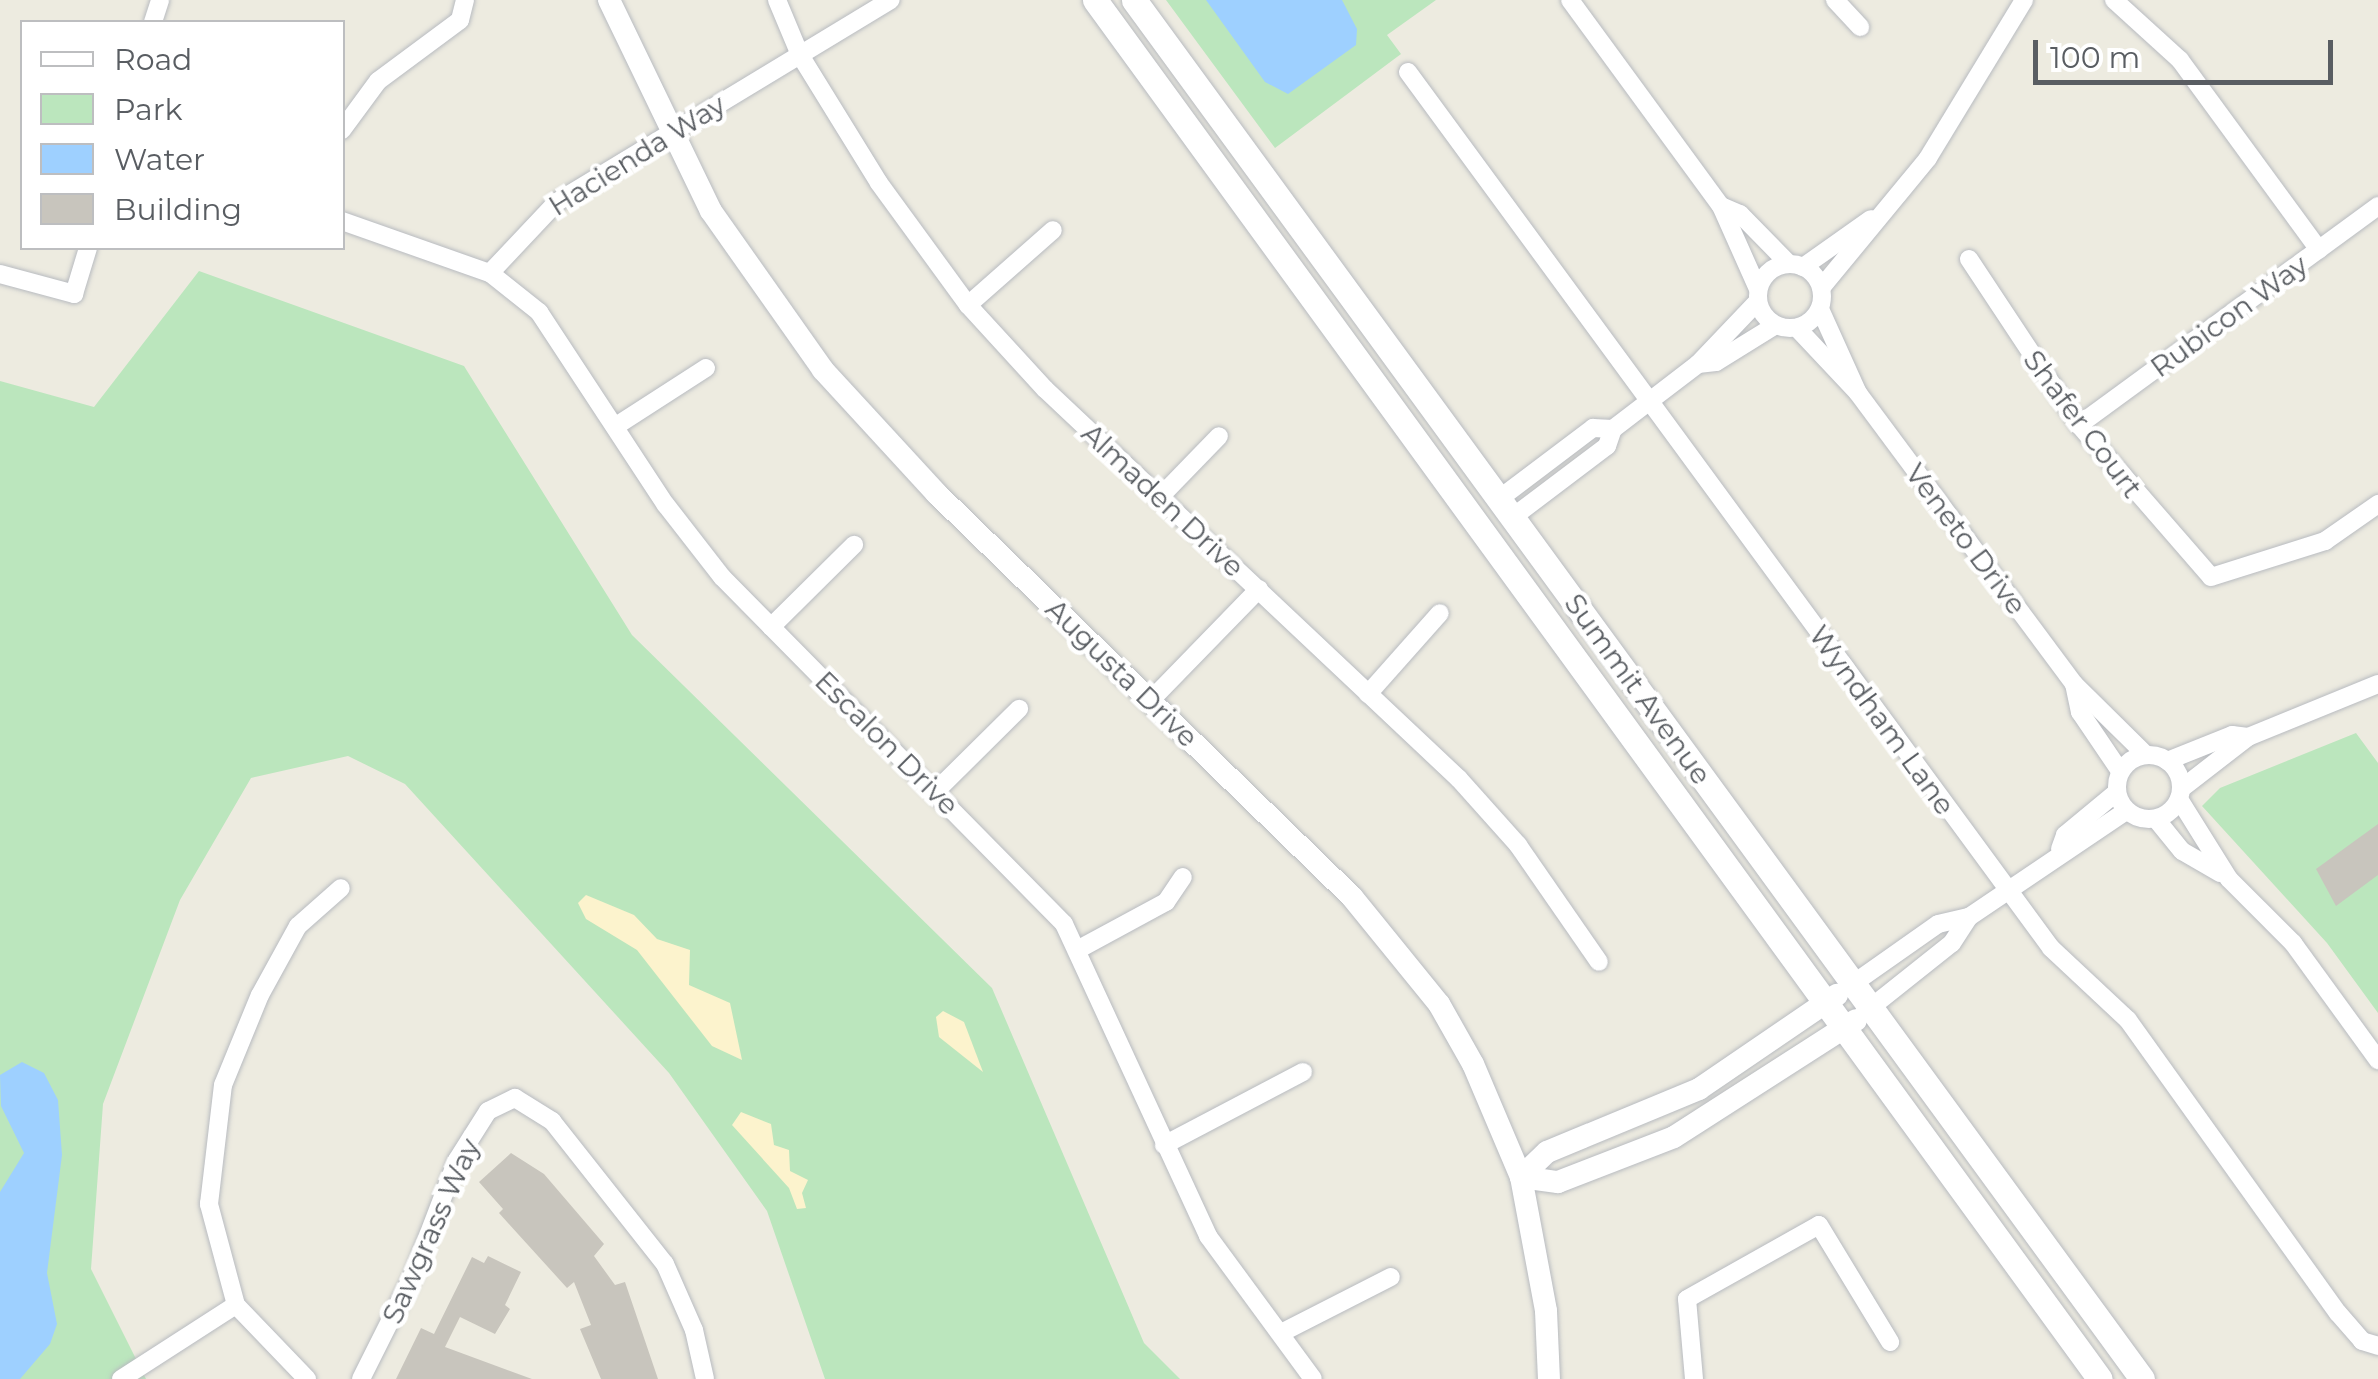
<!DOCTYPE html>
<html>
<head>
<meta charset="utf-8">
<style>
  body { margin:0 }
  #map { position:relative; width:2378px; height:1379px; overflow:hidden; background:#edebe0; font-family:Montserrat,sans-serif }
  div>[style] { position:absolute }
  .green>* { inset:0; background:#bbe6bd }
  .sand>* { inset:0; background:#fcf3cd }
  .water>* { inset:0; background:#9ed0ff }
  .building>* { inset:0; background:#c8c5bd }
  .roads { filter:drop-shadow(0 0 2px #b8bbc0) drop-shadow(0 0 2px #b8bbc0) }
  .minor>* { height:18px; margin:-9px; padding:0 9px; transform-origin:9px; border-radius:9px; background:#fff }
  .minor>.ring { margin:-9px; padding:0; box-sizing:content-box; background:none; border:18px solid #fff; border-radius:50% }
  .tertiary>* { height:22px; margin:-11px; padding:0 11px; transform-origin:11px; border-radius:11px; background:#fff }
  .secondary>* { height:25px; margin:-12.5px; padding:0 12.5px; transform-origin:12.5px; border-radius:12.5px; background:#fff }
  span { translate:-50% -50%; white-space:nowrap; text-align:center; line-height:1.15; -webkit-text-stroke:9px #fff; paint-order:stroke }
  .street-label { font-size:28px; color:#595d62 }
  .legend { position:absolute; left:20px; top:20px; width:325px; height:230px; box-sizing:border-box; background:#fff; border:2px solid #bdbec0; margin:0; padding:12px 18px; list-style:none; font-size:30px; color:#595d62 }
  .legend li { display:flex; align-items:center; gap:20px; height:50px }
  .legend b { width:50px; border:2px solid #bdbec0 }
  .scale { position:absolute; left:2033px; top:40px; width:300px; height:45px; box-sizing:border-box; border:5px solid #595d62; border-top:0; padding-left:12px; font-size:30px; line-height:35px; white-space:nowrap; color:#595d62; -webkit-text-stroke:8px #fff; paint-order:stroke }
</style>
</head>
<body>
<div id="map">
  <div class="green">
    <div style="clip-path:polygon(1166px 0,1436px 0,1387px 35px,1401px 54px,1275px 148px)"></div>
    <div style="clip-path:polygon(199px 271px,464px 366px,632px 635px,992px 988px,1144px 1343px,1180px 1379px,825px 1379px,767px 1211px,669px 1073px,405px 784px,348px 756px,251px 778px,180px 900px,103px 1104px,91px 1269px,146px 1379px,0 1379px,0 381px,94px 407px)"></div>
    <div style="clip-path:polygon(2356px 733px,2378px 763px,2378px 1013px,2327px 943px,2202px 806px,2220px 788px)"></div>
  </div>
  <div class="sand">
    <div style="clip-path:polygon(586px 895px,634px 915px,657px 939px,690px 950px,689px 985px,730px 1003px,742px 1060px,712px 1046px,637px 950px,586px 919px,578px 903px)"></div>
    <div style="clip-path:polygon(943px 1011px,964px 1022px,983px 1072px,939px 1037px,936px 1017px)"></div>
    <div style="clip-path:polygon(741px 1112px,771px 1124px,774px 1145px,789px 1150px,790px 1171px,808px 1180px,802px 1193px,806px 1208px,797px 1209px,789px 1188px,732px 1125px)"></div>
  </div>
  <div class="water">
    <div style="clip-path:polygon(1206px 0,1342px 0,1357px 29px,1356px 45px,1288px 94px,1265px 82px)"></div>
    <div style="clip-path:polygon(22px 1062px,44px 1073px,58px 1100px,62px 1155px,47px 1273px,57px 1324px,50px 1344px,20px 1379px,0 1379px,0 1192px,24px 1153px,1px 1106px,0 1075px)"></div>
  </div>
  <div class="building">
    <div style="clip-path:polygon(2378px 824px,2378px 875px,2336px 906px,2316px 869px)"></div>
    <div style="clip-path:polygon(511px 1153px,544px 1174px,604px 1244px,594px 1256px,615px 1285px,625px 1282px,658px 1379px,601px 1379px,580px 1329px,591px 1325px,574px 1282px,567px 1288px,499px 1213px,503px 1209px,479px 1182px)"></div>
    <div style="clip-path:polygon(488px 1256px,521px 1272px,505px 1305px,510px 1309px,495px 1334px,460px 1317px,445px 1347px,532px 1379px,396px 1379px,421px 1328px,434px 1334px,472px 1257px,484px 1263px)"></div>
  </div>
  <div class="roads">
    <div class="minor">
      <div style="left:777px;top:0;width:60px;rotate:67.3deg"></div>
      <div style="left:800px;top:55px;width:150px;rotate:58.3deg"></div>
      <div style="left:879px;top:183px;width:151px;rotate:53.9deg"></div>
      <div style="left:968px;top:305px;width:114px;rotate:47.5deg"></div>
      <div style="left:1045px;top:389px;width:569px;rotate:43.29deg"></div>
      <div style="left:1459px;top:779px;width:89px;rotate:48.2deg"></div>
      <div style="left:1518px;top:845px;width:142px;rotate:55.3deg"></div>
      <div style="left:1570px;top:0;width:255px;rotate:53.8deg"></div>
      <div style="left:1721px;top:206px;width:91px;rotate:66deg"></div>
      <div style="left:1835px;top:0;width:37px;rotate:47deg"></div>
      <div style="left:2114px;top:0;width:89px;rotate:42.3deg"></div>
      <div style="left:2180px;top:60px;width:235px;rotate:53.8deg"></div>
      <div style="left:153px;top:22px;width:23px;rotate:-72deg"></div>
      <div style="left:1408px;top:72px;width:1087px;rotate:53.72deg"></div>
      <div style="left:2051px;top:948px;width:105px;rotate:43.1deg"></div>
      <div style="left:2128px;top:1020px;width:360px;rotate:54.4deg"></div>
      <div style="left:2338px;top:1313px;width:37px;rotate:49deg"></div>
      <div style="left:2362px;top:1341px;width:17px;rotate:17deg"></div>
      <div style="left:342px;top:130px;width:61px;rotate:-53.7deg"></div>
      <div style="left:378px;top:81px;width:102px;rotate:-36.6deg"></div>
      <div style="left:460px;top:20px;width:21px;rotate:-76deg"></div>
      <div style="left:1721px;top:206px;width:21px;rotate:23deg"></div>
      <div style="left:1740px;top:214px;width:69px;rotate:45.6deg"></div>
      <div style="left:342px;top:221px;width:157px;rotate:19.4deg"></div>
      <div style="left:490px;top:273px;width:63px;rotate:38.5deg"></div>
      <div style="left:539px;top:312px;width:231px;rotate:56.7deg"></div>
      <div style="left:666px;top:505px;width:91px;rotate:52.1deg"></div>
      <div style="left:722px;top:577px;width:487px;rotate:45.4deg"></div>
      <div style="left:1064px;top:924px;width:344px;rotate:65.2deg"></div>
      <div style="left:1208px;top:1236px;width:177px;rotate:53.7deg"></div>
      <div style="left:1969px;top:259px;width:199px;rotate:56.5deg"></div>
      <div style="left:2079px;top:425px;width:201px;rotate:49deg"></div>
      <div style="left:2211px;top:577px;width:120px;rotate:-17.5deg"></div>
      <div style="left:2325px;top:541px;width:65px;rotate:-34.9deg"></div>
      <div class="ring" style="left:1758px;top:264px;width:46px;height:46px"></div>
      <div style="left:1803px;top:267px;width:83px;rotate:-35.2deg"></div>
      <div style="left:490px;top:273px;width:98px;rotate:-46.7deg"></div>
      <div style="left:557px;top:202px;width:390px;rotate:-31.2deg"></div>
      <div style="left:0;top:274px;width:77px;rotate:15.1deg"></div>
      <div style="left:74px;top:294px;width:48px;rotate:-73.1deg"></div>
      <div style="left:1821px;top:288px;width:168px;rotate:-50.5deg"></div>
      <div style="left:1928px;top:158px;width:185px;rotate:-58.7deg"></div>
      <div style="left:968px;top:305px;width:113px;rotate:-41.4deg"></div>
      <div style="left:1820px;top:309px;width:92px;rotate:65.7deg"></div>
      <div style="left:1797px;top:328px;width:89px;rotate:46.8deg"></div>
      <div style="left:1858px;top:393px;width:362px;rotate:53.4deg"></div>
      <div style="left:2074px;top:684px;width:101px;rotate:44.6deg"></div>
      <div style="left:1698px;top:364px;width:18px;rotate:-6deg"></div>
      <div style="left:1716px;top:362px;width:70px;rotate:-31.7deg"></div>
      <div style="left:2079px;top:425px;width:371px;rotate:-36.2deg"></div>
      <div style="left:616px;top:426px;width:107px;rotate:-32.8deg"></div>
      <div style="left:1159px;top:498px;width:86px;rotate:-45.9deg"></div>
      <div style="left:1499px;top:499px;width:118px;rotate:-37.1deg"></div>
      <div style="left:1593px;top:428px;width:20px;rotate:3deg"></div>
      <div style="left:1513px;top:517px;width:118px;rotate:-37.1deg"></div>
      <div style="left:1607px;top:446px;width:18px;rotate:-71deg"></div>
      <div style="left:1613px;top:429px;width:107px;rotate:-37.4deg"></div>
      <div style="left:1698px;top:364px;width:87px;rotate:-46.4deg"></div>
      <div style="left:771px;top:627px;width:117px;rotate:-44.7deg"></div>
      <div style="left:2074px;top:684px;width:29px;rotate:78deg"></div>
      <div style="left:2080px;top:712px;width:71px;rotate:55.9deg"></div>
      <div style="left:1368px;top:694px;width:108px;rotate:-48.4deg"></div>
      <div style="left:1151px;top:700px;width:155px;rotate:-45.8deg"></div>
      <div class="ring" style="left:2117px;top:755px;width:46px;height:46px"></div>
      <div style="left:2167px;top:761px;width:70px;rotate:-21.8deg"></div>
      <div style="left:2232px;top:735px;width:16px;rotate:7deg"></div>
      <div style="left:2181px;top:789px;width:85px;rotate:-37.8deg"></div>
      <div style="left:2248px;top:737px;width:140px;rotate:-22.2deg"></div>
      <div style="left:936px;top:791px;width:117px;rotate:-44.7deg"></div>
      <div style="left:2179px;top:799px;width:94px;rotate:58deg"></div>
      <div style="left:2229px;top:879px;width:91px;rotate:45deg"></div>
      <div style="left:2293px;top:943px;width:145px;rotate:54deg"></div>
      <div style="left:2156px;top:819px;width:41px;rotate:50.9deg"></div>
      <div style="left:2182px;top:851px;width:44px;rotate:30.1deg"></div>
      <div style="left:2060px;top:849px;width:15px;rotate:-70deg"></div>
      <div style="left:2065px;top:835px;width:67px;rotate:-39.6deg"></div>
      <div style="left:1079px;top:949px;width:99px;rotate:-28.4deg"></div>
      <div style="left:1166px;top:902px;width:30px;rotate:-56deg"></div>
      <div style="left:1847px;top:988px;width:111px;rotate:-35.1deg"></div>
      <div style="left:1938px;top:924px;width:32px;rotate:-13deg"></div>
      <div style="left:1969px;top:917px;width:189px;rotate:-34deg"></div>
      <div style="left:1864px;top:1013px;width:112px;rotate:-38.5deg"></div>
      <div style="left:1952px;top:943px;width:31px;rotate:-57deg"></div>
      <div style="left:1164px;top:1145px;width:157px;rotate:-27.7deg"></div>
      <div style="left:1283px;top:1332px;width:121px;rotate:-27deg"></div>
      <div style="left:121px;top:1379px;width:137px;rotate:-32.8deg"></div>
      <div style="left:307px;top:1379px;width:103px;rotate:-133.8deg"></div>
      <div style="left:236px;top:1305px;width:105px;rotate:-105deg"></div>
      <div style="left:209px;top:1204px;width:120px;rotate:-83.3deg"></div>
      <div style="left:223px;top:1085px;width:97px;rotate:-67.7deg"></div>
      <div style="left:260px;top:995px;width:79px;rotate:-61.2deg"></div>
      <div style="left:298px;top:926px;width:57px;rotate:-41.5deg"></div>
      <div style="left:361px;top:1379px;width:116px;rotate:-63.4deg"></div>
      <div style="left:413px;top:1275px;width:123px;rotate:-69.1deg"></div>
      <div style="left:457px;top:1160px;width:58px;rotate:-57.7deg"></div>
      <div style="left:488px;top:1111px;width:30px;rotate:-26deg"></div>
      <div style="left:515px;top:1098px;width:44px;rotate:31.9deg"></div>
      <div style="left:552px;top:1121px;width:182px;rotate:51.7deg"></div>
      <div style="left:665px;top:1264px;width:72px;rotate:66.3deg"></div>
      <div style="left:694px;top:1330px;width:50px;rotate:77.3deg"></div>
      <div style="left:1694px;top:1379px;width:80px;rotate:-95deg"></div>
      <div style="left:1687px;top:1299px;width:151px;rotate:-29.3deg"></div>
      <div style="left:1819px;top:1225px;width:137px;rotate:58.7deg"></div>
    </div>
    <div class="tertiary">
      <div style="left:609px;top:0;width:234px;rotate:64.2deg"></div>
      <div style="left:711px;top:211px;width:194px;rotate:54.8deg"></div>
      <div style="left:823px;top:370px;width:167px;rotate:47.4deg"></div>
      <div style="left:936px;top:493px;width:580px;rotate:44.16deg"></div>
      <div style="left:1352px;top:897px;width:138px;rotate:50.9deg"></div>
      <div style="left:1439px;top:1004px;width:69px;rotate:60.5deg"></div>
      <div style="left:1473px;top:1064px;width:123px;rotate:67deg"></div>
      <div style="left:1521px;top:1177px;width:136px;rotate:79.4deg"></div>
      <div style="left:1546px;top:1311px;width:68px;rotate:87.5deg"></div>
      <div style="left:1521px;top:1177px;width:37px;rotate:8deg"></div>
      <div style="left:1558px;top:1182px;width:124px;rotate:-21.2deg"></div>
      <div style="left:1674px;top:1137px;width:216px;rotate:-32.7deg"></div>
      <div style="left:1521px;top:1177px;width:36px;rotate:-44deg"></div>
      <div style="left:1547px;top:1152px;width:165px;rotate:-22.5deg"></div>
      <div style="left:1699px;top:1089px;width:167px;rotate:-34.3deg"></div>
    </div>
    <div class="secondary">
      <div style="left:1095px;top:0;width:1706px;rotate:53.92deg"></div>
      <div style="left:1134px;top:0;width:1708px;rotate:53.83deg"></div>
    </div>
  </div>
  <div class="street-label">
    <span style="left:637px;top:155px;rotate:-32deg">Hacienda Way</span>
    <span style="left:2229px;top:316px;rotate:-36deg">Rubicon Way</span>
    <span style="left:2083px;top:424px;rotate:53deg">Shafer Court</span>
    <span style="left:1163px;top:500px;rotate:43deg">Almaden Drive</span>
    <span style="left:1966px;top:539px;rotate:53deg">Veneto Drive</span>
    <span style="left:1122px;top:673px;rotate:44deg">Augusta Drive</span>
    <span style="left:1638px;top:689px;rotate:54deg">Summit Avenue</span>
    <span style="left:1882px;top:720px;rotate:54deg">Wyndham Lane</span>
    <span style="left:887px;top:743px;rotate:45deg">Escalon Drive</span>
    <span style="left:431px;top:1231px;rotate:-66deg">Sawgrass Way</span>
  </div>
  <ul class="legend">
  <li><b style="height:12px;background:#fff"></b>Road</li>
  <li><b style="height:28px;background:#bbe6bd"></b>Park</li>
  <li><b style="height:28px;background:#9ed0ff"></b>Water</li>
  <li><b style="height:28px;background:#c8c5bd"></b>Building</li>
  </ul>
  <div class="scale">100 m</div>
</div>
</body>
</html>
